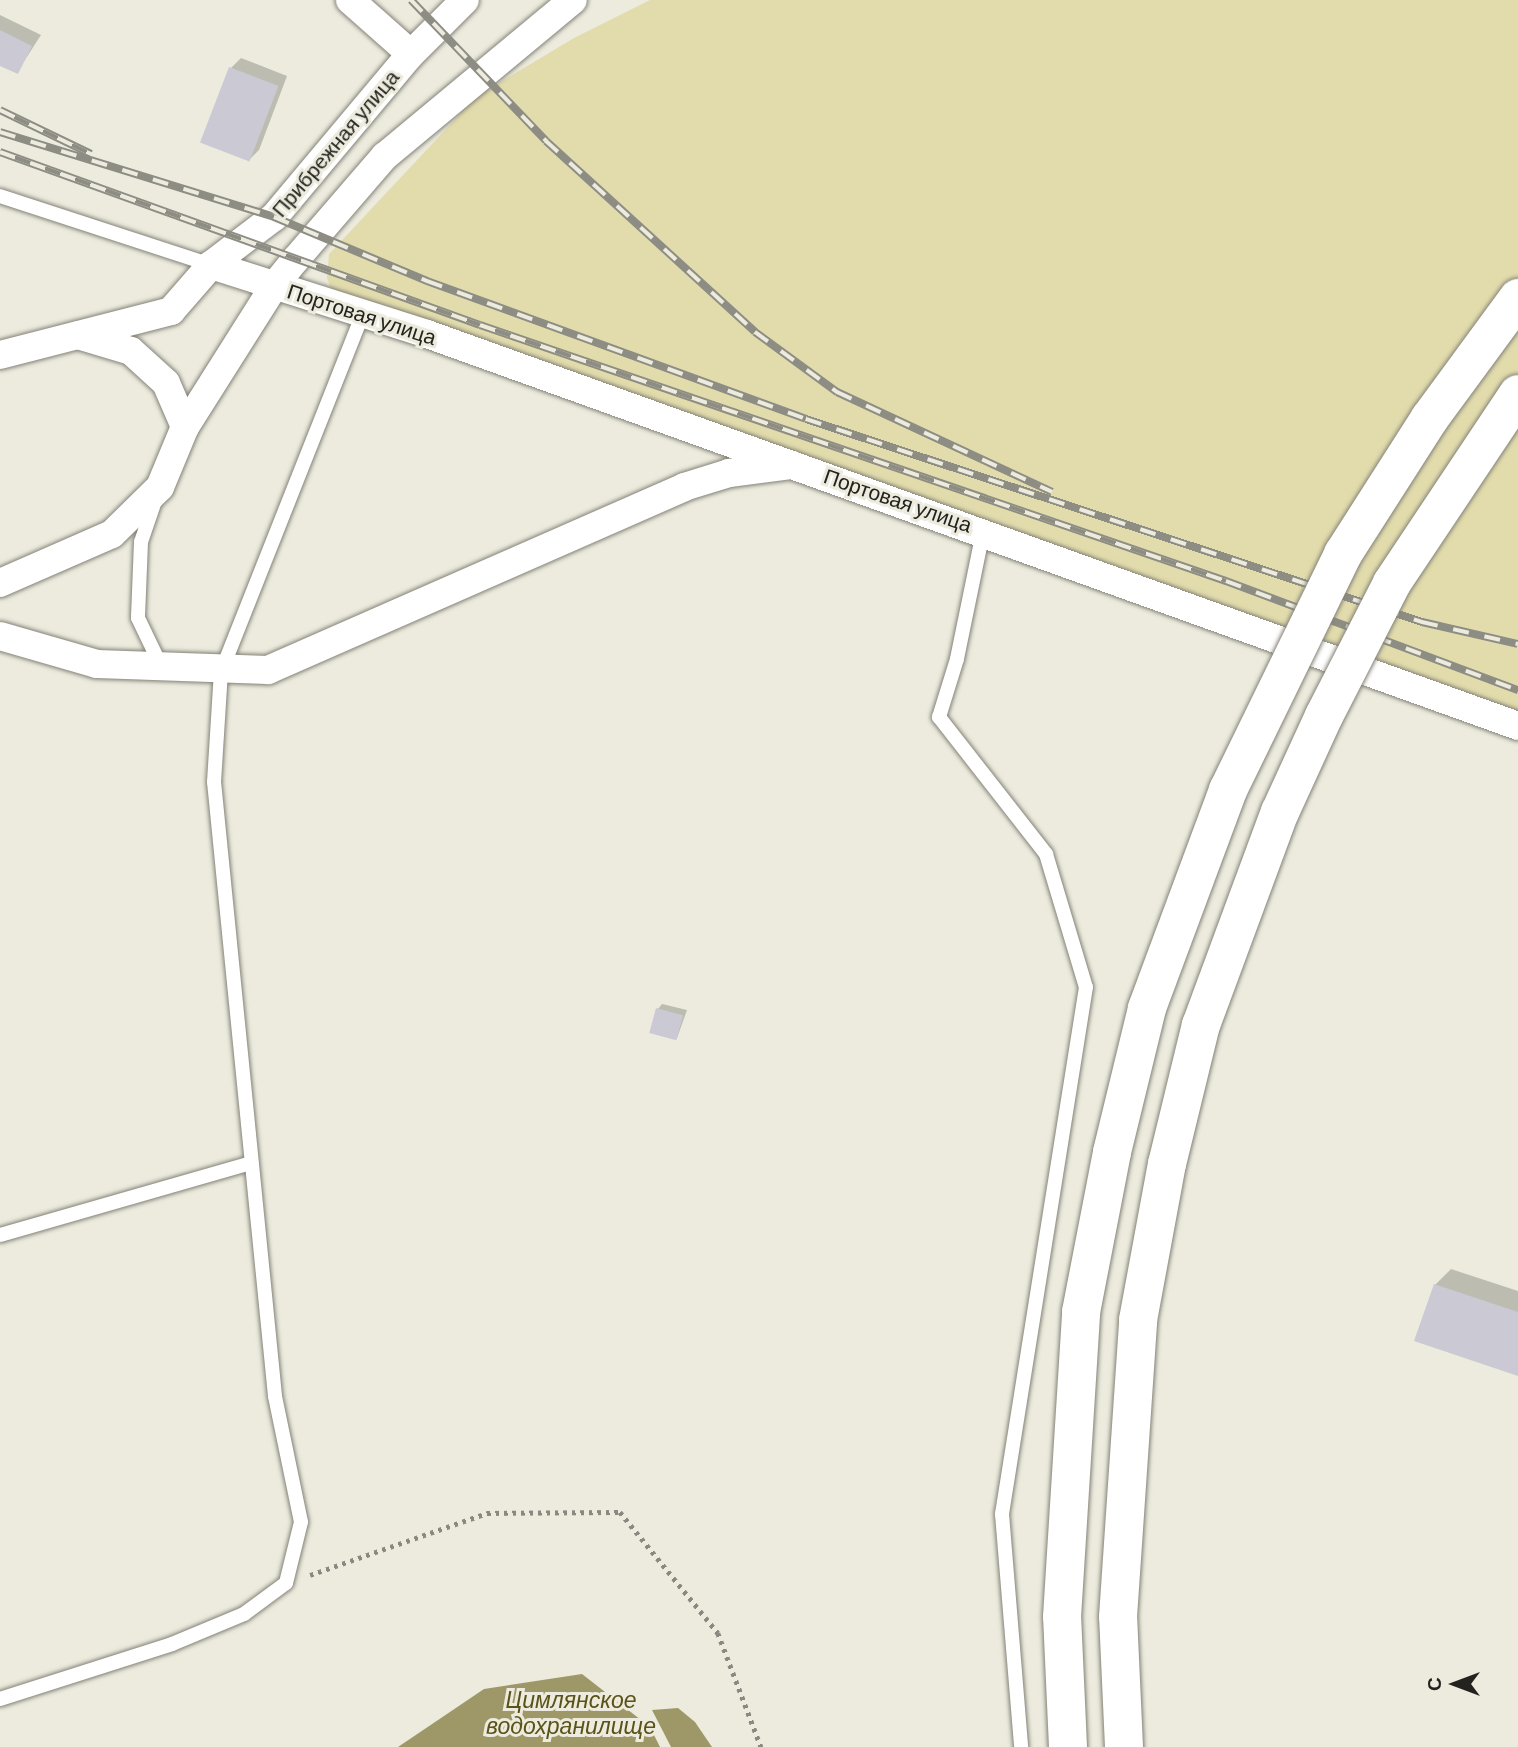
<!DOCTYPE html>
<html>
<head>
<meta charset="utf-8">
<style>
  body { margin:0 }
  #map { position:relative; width:1518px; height:1747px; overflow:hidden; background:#ecebde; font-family:Barlow,sans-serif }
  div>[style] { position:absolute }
  .green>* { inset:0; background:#e2dcad }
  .water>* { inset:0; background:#9e9868 }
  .shadow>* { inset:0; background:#0003 }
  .building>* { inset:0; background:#cac9d4; transform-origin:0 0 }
  .path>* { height:4.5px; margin-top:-2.25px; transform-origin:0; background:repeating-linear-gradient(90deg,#8a8981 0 3.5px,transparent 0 8.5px) }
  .roads { filter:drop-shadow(0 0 2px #848277) drop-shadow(0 0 2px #848277) }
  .lane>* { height:14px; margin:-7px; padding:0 7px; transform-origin:7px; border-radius:7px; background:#fff }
  .street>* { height:28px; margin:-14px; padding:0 14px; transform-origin:14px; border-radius:14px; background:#fff }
  .rail>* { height:8px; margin-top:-4px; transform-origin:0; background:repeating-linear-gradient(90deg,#ecebde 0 16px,#8e8d84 0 32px); box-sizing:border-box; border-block:2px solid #8e8d84 }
  .bridges { filter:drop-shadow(0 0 2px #848277) drop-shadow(0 0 2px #848277) }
  .secondary-bridge>* { height:38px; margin:-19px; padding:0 19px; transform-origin:19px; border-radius:19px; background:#fff }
  span { translate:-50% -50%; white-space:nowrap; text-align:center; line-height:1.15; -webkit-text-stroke:6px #ecebde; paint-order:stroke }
  .street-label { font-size:21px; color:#23221e }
  .water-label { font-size:23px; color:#5a5218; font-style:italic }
  .north { position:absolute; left:1420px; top:1649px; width:70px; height:70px; -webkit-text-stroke:5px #ecebde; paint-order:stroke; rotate:270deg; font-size:19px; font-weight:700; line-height:28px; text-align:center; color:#23221e }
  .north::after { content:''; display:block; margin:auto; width:24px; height:32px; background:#23221e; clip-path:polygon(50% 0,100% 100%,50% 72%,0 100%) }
</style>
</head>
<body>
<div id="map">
  <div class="green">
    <div style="clip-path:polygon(650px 0,1518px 0,1518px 712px,333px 294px,327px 278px,329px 254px,477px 96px,574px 38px)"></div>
  </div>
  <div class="water">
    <div style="clip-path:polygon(582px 1674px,650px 1727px,660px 1747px,398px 1747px,484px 1689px)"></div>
    <div style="clip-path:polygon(678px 1708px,695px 1722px,712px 1747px,671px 1747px,652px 1710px)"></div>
  </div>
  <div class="shadow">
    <div style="clip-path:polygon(0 15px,41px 35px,17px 72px,0 64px)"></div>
    <div style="clip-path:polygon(241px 58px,287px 76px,259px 150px,249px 160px,231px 68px)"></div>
    <div style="clip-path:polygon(662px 1004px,687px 1010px,677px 1038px,658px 1009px)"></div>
    <div style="clip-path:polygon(1451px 1269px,1518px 1291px,1518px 1374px,1435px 1285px)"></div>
  </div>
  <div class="building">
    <div style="clip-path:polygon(0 30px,32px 46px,18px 74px,0 66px)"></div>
    <div style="left:229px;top:67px;width:53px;height:81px;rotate:21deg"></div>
    <div style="left:656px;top:1008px;width:28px;height:26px;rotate:15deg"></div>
    <div style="clip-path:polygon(1434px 1284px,1518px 1312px,1518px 1376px,1414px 1341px)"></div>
  </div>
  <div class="path">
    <div style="left:310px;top:1575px;width:188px;rotate:-19.3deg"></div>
    <div style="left:487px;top:1513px;width:133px;rotate:-0.4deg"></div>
    <div style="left:620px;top:1512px;width:156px;rotate:51deg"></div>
    <div style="left:718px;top:1633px;width:122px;rotate:69.3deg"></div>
  </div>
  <div class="roads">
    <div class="lane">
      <div style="left:0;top:196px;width:222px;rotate:18.1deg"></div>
      <div style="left:155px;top:501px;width:43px;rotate:108.9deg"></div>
      <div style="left:141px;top:542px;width:76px;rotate:92.3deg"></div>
      <div style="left:138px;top:618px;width:53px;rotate:64.4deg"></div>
      <div style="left:983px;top:532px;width:130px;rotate:101.6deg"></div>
      <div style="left:957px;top:659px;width:61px;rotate:107.2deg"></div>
      <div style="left:939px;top:717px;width:174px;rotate:52deg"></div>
      <div style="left:1046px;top:854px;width:139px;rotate:73.3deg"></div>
      <div style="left:1086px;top:987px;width:534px;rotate:99.06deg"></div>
      <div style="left:1002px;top:1514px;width:234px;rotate:85.3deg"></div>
      <div style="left:0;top:1235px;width:261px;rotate:-16deg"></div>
      <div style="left:0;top:1699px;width:181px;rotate:-17.7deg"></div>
      <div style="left:172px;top:1644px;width:78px;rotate:-22.6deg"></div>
      <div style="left:244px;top:1614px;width:52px;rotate:-36.4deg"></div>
      <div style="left:286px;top:1583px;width:63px;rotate:-76.2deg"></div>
      <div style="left:301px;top:1522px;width:129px;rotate:-101.7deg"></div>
      <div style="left:275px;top:1396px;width:617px;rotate:-95.67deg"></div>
      <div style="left:214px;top:782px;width:110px;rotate:-86.4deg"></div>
      <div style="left:221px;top:672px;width:385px;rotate:-68.4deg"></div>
    </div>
    <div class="street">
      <div style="left:350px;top:0;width:81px;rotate:41.5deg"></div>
      <div style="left:211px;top:265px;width:227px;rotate:17.7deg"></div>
      <div style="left:427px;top:334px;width:1159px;rotate:19.76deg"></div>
      <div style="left:78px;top:335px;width:55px;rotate:16.8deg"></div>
      <div style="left:131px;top:351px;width:47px;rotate:42.4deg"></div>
      <div style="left:166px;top:383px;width:48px;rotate:66.6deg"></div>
      <div style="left:0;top:355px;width:177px;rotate:-14.4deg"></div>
      <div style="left:171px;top:311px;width:61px;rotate:-49deg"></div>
      <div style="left:211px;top:265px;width:79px;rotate:-37.3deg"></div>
      <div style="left:274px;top:217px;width:213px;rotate:-50deg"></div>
      <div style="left:411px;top:54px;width:76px;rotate:-45deg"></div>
      <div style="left:0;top:583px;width:122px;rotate:-23.6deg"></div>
      <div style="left:112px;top:534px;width:67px;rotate:-44.4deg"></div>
      <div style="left:160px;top:487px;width:65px;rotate:-67.4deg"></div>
      <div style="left:185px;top:427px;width:167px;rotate:-57.7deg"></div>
      <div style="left:274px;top:286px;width:35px;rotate:-51deg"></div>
      <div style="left:296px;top:259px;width:136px;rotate:-49.2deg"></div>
      <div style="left:385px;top:156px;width:244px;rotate:-39.7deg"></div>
      <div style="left:0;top:636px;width:101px;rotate:16.1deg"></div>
      <div style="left:97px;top:664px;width:171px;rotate:2deg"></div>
      <div style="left:268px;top:670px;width:454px;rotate:-23.7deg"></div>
      <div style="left:684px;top:487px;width:47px;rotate:-17.3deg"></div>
      <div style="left:729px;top:473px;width:64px;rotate:-7.2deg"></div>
    </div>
  </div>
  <div class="rail">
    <div style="left:411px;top:0;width:195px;rotate:46.2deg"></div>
    <div style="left:546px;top:141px;width:283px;rotate:42.4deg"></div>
    <div style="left:755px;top:332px;width:102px;rotate:36.2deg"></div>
    <div style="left:837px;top:392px;width:237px;rotate:24.9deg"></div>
    <div style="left:0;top:110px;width:101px;rotate:25.8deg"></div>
    <div style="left:0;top:132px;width:287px;rotate:17.2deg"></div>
    <div style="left:274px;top:217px;width:166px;rotate:22.7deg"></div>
    <div style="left:427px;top:281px;width:403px;rotate:20deg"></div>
    <div style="left:806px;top:419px;width:649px;rotate:18.24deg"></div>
    <div style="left:1422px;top:622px;width:98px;rotate:12.9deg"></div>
    <div style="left:0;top:152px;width:510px;rotate:19.82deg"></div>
    <div style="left:480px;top:325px;width:789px;rotate:18.94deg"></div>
    <div style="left:1226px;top:581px;width:312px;rotate:20.5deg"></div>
  </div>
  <div class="bridges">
    <div class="secondary-bridge">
      <div style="left:1068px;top:1747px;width:130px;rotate:-92.6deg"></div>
      <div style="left:1062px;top:1617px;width:306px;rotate:-86.4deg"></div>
      <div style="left:1081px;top:1312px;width:163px;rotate:-79deg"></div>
      <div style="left:1112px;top:1152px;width:148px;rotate:-76.3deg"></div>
      <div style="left:1147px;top:1008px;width:233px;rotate:-69.6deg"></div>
      <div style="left:1228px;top:790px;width:263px;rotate:-64deg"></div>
      <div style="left:1343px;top:554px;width:161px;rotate:-57.4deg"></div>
      <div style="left:1430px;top:418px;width:149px;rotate:-53.7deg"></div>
      <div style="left:1124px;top:1747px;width:130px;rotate:-92.6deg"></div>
      <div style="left:1118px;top:1617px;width:298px;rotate:-86.1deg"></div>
      <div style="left:1138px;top:1320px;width:159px;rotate:-79.5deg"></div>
      <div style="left:1167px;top:1164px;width:143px;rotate:-76.3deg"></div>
      <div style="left:1201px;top:1025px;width:227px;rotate:-69.7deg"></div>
      <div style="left:1280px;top:812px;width:106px;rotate:-65.4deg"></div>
      <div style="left:1324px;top:716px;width:149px;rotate:-62.9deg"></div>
      <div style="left:1392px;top:583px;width:227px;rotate:-56.3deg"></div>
    </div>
  </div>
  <div class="street-label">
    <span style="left:335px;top:143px;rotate:-50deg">Прибрежная улица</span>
    <span style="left:362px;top:314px;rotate:18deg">Портовая улица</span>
    <span style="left:898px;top:500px;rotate:19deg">Портовая улица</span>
  </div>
  <div class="water-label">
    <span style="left:571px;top:1712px">Цимлянское<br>водохранилище</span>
  </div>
  <div class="north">С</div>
</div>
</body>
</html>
